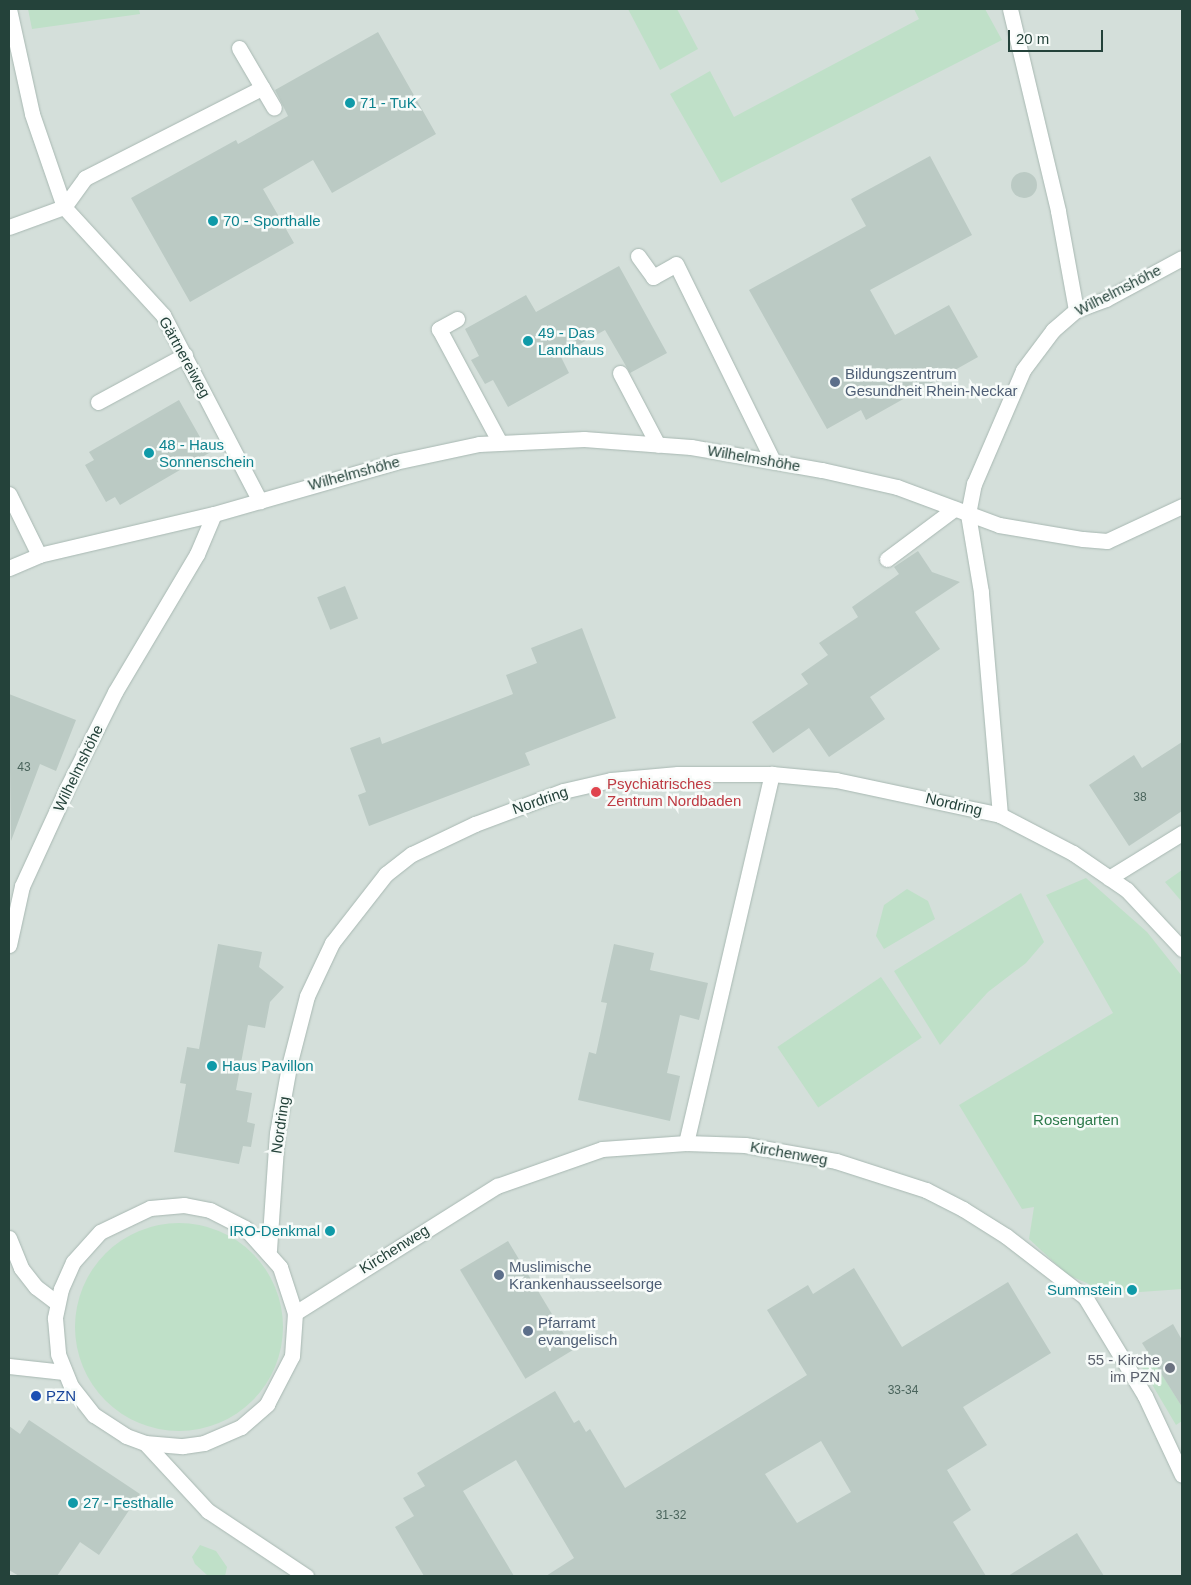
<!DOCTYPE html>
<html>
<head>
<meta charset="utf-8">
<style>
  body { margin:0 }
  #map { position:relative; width:1191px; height:1585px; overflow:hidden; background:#e6efeb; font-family:Arial,sans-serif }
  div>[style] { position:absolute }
  .built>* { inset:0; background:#d4dfda; transform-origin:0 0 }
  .green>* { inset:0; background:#bfe0c8; transform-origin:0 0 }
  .round { border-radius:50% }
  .building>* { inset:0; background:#bbcac4; transform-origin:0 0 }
  .roads { filter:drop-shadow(0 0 1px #a8b8b2) drop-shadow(0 0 1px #a8b8b2) }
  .minor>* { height:15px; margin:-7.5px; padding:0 7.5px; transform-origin:7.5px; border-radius:7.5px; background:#fff }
  .dots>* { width:14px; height:14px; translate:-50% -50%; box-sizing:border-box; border:2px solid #f7fbf9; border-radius:50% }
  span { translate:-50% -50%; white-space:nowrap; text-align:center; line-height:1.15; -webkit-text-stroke:5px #f7fbf9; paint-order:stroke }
  .number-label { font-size:12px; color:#4a645c }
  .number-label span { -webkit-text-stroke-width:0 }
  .culture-label { font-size:15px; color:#0d838f }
  .left { translate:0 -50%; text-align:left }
  .right { translate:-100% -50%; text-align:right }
  .street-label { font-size:15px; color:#24423a }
  .service-label { font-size:15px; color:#4e5e75 }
  .health-label { font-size:15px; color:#be3a42 }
  .park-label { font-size:15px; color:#2d7a4b }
  .worship-label { font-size:15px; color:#5b616d }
  .transit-label { font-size:15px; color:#164399 }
  .frame { position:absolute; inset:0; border:10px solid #24423a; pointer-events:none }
  .scale { position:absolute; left:1008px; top:30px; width:95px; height:22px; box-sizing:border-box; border:2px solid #24423a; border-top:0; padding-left:6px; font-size:15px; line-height:18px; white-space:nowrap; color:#24423a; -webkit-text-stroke:4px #f7fbf9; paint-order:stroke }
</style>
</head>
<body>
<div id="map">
  <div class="built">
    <div style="left:9px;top:9px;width:1173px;height:1567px"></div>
  </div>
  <div class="green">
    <div style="clip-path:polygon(28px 9px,139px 9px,140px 14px,32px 29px)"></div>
    <div style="clip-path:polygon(628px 9px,677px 9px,698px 49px,660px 70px)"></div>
    <div style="clip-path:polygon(914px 9px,985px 9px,1002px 40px,721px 183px,670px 94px,710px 71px,734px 117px,919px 19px)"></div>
    <div style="clip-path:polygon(1182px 870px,1182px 902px,1165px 882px)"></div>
    <div style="clip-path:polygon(1086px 878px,1147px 932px,1182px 976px,1182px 1289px,1126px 1293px,1103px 1290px,1068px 1275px,1029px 1239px,1034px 1207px,1022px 1209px,959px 1105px,1113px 1013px,1046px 895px)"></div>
    <div style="clip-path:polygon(907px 889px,928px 901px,935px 919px,884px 949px,876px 936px,884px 905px)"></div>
    <div style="clip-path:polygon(1021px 893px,1044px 942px,1026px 963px,988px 992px,940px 1045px,894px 971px)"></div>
    <div style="left:881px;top:977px;width:73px;height:125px;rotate:56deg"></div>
    <div class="round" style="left:75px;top:1223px;width:208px;height:208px"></div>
    <div style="clip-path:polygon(1148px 1352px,1182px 1407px,1182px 1421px,1176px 1425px,1137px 1359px)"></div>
    <div style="clip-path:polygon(200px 1545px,216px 1551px,227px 1567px,225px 1576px,208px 1576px,195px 1564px,192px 1557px)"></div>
  </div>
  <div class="building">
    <div style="clip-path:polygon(378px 32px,436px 134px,332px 193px,313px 160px,263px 189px,294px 243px,190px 302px,131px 198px,236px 140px,238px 144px,288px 116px,275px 90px)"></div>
    <div style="clip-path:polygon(930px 156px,972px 235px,870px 290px,895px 335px,949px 305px,978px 357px,866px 420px,861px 410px,827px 429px,749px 290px,866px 226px,851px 199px)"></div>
    <div class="round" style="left:1011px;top:172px;width:26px;height:26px"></div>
    <div style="clip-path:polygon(619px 266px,667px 353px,630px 373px,605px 330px,560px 355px,569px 373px,508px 407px,493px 380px,485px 384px,471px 360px,479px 356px,465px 329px,526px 295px,536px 312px)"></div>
    <div style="clip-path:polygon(179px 400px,209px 453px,120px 505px,115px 497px,106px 502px,85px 465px,94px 460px,89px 452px)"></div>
    <div style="clip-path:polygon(918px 551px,932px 572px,960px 582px,915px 612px,940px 649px,870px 697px,885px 719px,829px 757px,809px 728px,773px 753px,752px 722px,808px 684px,801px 674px,828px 655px,819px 643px,858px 617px,852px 607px,899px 574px,894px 567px)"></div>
    <div style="left:345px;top:586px;width:35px;height:30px;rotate:68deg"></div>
    <div style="clip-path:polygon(582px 628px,616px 718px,525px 753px,530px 765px,369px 826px,358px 795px,366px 792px,350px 748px,380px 737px,382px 744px,513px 694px,506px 675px,537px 663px,531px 648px)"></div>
    <div style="clip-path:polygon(9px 694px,76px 720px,56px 771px,40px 764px,11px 841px)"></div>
    <div style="clip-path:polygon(1182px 742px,1182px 811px,1129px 846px,1089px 785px,1134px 755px,1142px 768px)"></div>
    <div style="clip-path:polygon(218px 944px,262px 952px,259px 967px,284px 987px,270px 1002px,265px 1028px,248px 1025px,236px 1090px,252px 1093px,247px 1122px,255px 1124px,251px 1147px,243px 1146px,239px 1164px,174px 1152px,186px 1084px,180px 1083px,187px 1047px,199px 1049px)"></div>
    <div style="clip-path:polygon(614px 944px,654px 953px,650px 970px,708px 983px,699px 1020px,680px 1015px,667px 1073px,680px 1076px,670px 1121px,578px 1100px,589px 1052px,596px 1054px,607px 1003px,601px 1002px)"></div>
    <div style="left:508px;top:1241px;width:127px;height:56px;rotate:59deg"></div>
    <div style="clip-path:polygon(evenodd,854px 1268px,902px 1347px,1008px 1282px,1051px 1353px,963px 1407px,987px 1445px,947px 1470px,971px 1510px,953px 1522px,986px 1576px,546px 1576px,574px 1558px,516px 1460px,463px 1491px,514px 1576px,424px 1576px,395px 1527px,414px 1516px,403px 1498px,425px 1486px,417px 1473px,555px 1391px,574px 1423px,579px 1420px,586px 1432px,590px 1429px,625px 1488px,807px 1375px,767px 1310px,808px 1285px,813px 1294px,854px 1268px,821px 1441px,851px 1492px,797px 1523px,765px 1474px,821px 1441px)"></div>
    <div style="clip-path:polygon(1173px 1324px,1182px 1340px,1182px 1407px,1142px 1343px)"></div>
    <div style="clip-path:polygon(29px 1420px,140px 1494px,99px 1555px,80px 1542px,57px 1576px,19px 1576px,9px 1570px,9px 1426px,20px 1434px)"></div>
    <div style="clip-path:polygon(1077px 1533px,1104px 1576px,1008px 1576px)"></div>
  </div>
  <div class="roads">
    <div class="minor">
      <div style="left:9px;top:9px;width:107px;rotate:77.6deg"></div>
      <div style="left:32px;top:114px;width:98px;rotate:71deg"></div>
      <div style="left:64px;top:207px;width:147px;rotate:47.5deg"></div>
      <div style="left:163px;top:315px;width:210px;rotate:62.5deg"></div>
      <div style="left:1010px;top:9px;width:208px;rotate:76.6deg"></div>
      <div style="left:1058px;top:211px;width:101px;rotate:79.7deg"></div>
      <div style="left:239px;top:48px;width:69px;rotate:59.7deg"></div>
      <div style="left:64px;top:207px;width:36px;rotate:-54deg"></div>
      <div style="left:85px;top:178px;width:199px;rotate:-27deg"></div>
      <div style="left:9px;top:227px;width:59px;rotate:-20deg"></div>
      <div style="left:638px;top:256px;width:26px;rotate:54deg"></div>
      <div style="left:653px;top:277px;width:26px;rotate:-29deg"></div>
      <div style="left:676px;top:264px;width:220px;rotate:63.8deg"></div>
      <div style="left:457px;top:319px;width:21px;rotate:151deg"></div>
      <div style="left:439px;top:329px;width:129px;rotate:61.8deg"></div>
      <div style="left:620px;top:373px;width:81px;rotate:62.2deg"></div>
      <div style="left:98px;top:402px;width:99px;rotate:-28.4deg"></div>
      <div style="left:9px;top:494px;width:68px;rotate:63.8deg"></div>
      <div style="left:887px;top:559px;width:84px;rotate:-36.7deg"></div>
      <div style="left:9px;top:568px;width:33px;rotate:-23deg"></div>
      <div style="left:39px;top:555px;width:180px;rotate:-13.2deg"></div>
      <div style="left:214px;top:514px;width:188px;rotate:-16deg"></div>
      <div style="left:395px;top:462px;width:86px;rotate:-12.1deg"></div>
      <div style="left:479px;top:444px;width:105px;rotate:-2.7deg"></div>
      <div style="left:584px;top:439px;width:107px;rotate:4.3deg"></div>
      <div style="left:691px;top:447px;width:133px;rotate:10deg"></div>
      <div style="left:822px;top:470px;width:77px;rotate:12.8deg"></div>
      <div style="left:897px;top:487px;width:109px;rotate:20.4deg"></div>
      <div style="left:999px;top:525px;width:85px;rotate:9.5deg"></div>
      <div style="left:1083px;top:539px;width:24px;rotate:5deg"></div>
      <div style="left:1107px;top:541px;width:83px;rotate:-25deg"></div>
      <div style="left:1000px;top:815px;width:224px;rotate:-94.9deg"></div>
      <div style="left:981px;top:592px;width:79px;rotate:-99.5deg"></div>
      <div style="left:968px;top:514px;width:31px;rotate:-79deg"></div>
      <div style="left:974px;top:484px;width:124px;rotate:-66.7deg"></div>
      <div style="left:1023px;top:370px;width:50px;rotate:-53.1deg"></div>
      <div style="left:1053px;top:330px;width:30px;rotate:-41deg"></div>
      <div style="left:1076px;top:310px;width:32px;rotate:-20deg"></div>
      <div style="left:1106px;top:299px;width:86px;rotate:-28.3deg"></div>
      <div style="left:1109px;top:878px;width:86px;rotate:-31.7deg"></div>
      <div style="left:9px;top:945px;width:60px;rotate:-77.6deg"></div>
      <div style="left:22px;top:886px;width:108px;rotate:-65.3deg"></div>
      <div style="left:67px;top:788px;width:107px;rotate:-63.4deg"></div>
      <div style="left:115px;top:692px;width:161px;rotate:-59.3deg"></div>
      <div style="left:197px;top:554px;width:43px;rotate:-67deg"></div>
      <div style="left:686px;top:1143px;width:379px;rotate:-76.9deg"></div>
      <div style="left:9px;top:1238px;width:32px;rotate:68deg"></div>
      <div style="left:21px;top:1268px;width:24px;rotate:52deg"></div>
      <div style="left:36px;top:1287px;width:26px;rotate:37deg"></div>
      <div style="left:269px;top:1250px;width:117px;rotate:-86.1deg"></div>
      <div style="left:277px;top:1133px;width:68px;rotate:-79.8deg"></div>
      <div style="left:289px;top:1066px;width:72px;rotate:-75.6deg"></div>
      <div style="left:307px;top:996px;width:59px;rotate:-64.7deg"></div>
      <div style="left:332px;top:943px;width:88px;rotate:-52deg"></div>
      <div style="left:386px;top:874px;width:33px;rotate:-38deg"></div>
      <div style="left:412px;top:854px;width:70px;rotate:-25.5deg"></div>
      <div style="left:475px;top:824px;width:94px;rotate:-20.6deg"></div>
      <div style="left:563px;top:791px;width:49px;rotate:-12.9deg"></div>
      <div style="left:611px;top:780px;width:67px;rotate:-5.1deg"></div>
      <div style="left:678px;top:774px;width:94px"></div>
      <div style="left:772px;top:774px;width:64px;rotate:5.4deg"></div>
      <div style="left:836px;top:780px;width:168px;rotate:12deg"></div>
      <div style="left:1000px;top:815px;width:82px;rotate:27.5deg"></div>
      <div style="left:1073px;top:853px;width:65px;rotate:34.4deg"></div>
      <div style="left:1127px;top:890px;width:81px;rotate:47deg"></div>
      <div style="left:295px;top:1313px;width:239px;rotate:-32.2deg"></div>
      <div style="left:497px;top:1186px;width:111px;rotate:-19.4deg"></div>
      <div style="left:602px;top:1149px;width:84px;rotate:-4.1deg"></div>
      <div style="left:686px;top:1143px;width:59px;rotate:1.9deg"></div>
      <div style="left:745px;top:1145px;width:92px;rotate:10deg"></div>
      <div style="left:836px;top:1161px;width:95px;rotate:17.9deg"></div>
      <div style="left:926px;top:1190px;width:42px;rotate:27.2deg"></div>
      <div style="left:963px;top:1209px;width:51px;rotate:32.1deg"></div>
      <div style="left:1006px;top:1236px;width:100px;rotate:37.7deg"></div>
      <div style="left:1085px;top:1297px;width:116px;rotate:58.8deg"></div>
      <div style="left:1145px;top:1396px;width:87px;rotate:64.9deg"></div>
      <div style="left:9px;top:1366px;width:55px;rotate:6.2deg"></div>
      <div style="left:145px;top:1443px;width:38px;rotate:5deg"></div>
      <div style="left:183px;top:1446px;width:21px;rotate:-8deg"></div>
      <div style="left:204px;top:1443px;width:40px;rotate:-23.4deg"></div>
      <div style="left:241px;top:1427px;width:35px;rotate:-41deg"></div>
      <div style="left:267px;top:1404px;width:54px;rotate:-62.5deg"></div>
      <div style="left:292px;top:1356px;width:43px;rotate:-86deg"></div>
      <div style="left:295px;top:1313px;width:48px;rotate:-108.1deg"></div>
      <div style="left:280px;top:1267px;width:52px;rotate:-131.9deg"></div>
      <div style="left:245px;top:1228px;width:39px;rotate:-153deg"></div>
      <div style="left:210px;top:1210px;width:26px;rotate:-169deg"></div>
      <div style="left:184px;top:1205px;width:34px;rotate:175deg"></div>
      <div style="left:150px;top:1208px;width:55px;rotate:154.4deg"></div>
      <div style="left:100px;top:1232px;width:40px;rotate:132deg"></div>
      <div style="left:73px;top:1262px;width:30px;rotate:114deg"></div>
      <div style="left:61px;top:1289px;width:30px;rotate:102deg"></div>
      <div style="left:55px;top:1318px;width:36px;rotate:85deg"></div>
      <div style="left:58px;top:1354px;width:35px;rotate:68deg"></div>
      <div style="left:71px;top:1386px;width:37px;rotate:52deg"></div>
      <div style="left:94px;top:1415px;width:38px;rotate:33deg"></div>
      <div style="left:126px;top:1436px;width:20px;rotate:20deg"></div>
      <div style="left:145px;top:1443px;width:93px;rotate:47.2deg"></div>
      <div style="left:208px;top:1511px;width:118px;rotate:33.6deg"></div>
    </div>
  </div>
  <div class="dots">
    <div style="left:350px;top:103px;background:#0f9aa8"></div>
    <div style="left:213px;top:221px;background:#0f9aa8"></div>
    <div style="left:528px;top:341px;background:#0f9aa8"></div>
    <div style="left:835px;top:382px;background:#5c6f8a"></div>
    <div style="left:149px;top:453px;background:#0f9aa8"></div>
    <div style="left:596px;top:792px;background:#e0444e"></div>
    <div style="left:212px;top:1066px;background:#0f9aa8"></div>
    <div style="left:330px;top:1231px;background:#0f9aa8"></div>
    <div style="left:499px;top:1275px;background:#5c6f8a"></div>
    <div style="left:1132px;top:1290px;background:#0f9aa8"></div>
    <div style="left:528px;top:1331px;background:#5c6f8a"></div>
    <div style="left:1170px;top:1368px;background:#6b7280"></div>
    <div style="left:36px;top:1396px;background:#1a4fb4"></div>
    <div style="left:73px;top:1503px;background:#0f9aa8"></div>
  </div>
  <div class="number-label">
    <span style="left:24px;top:768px">43</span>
    <span style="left:1140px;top:798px">38</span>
    <span style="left:903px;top:1391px">33-34</span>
    <span style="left:671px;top:1516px">31-32</span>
  </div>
  <div class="culture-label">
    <span class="left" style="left:360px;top:103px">71 - TuK</span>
    <span class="left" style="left:223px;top:221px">70 - Sporthalle</span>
    <span class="left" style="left:538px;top:341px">49 - Das<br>Landhaus</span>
    <span class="left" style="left:159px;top:453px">48 - Haus<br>Sonnenschein</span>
    <span class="left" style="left:222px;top:1066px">Haus Pavillon</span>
    <span class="right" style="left:320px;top:1231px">IRO-Denkmal</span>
    <span class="right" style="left:1122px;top:1290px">Summstein</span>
    <span class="left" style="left:83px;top:1503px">27 - Festhalle</span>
  </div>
  <div class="street-label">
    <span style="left:1118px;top:290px;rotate:-27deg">Wilhelmshöhe</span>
    <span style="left:185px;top:357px;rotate:61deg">Gärtnereiweg</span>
    <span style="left:754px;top:458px;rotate:10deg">Wilhelmshöhe</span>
    <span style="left:354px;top:473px;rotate:-15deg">Wilhelmshöhe</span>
    <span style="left:78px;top:768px;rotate:-64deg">Wilhelmshöhe</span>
    <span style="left:540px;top:800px;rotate:-19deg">Nordring</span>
    <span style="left:954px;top:804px;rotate:13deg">Nordring</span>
    <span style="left:280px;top:1125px;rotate:-82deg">Nordring</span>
    <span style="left:789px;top:1153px;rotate:10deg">Kirchenweg</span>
    <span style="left:394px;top:1249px;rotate:-32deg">Kirchenweg</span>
  </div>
  <div class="service-label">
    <span class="left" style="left:845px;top:382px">Bildungszentrum<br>Gesundheit Rhein-Neckar</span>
    <span class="left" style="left:509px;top:1275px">Muslimische<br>Krankenhausseelsorge</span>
    <span class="left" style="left:538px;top:1331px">Pfarramt<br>evangelisch</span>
  </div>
  <div class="health-label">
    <span class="left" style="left:607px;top:792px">Psychiatrisches<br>Zentrum Nordbaden</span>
  </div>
  <div class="park-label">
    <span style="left:1076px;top:1120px">Rosengarten</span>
  </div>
  <div class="worship-label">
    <span class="right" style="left:1160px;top:1368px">55 - Kirche<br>im PZN</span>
  </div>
  <div class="transit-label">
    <span class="left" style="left:46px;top:1396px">PZN</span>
  </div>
  <div class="frame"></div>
  <div class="scale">20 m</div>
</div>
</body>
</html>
